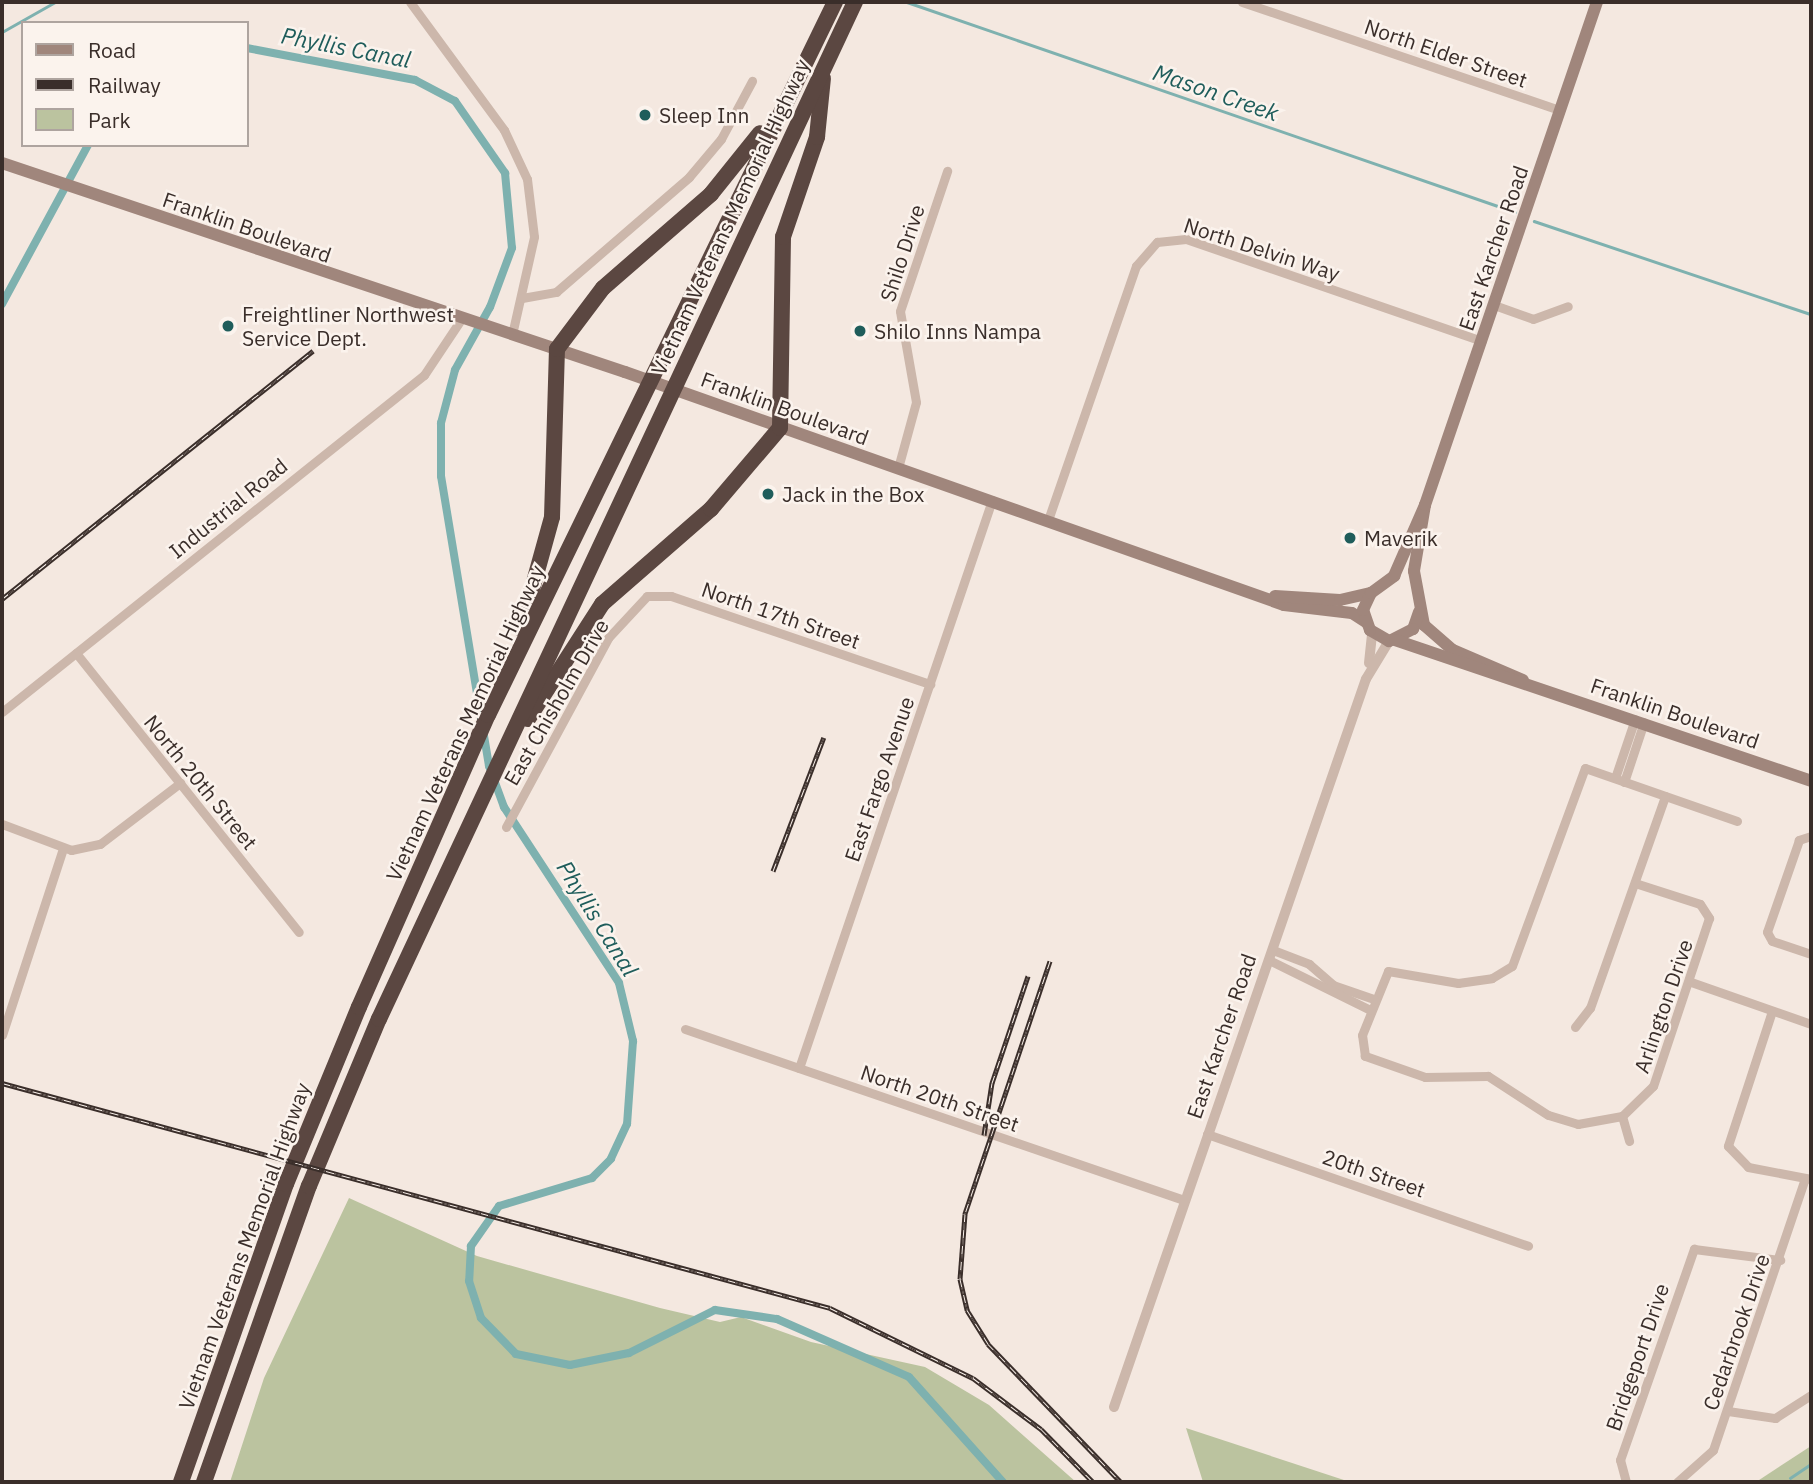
<!DOCTYPE html>
<html>
<head>
<meta charset="utf-8">
<style>
  body { margin:0 }
  #map { position:relative; width:1813px; height:1484px; overflow:hidden; background:#f4e8e0; font-family:"IBM Plex Sans",sans-serif }
  div>[style] { position:absolute }
  .green>* { inset:0; background:#bbc39f }
  .stream>* { height:2.5px; margin:-1.25px; padding:0 1.25px; transform-origin:1.25px; border-radius:1.25px; background:#7eb1af }
  .canal>* { height:8px; margin:-4px; padding:0 4px; transform-origin:4px; border-radius:4px; background:#7eb1af }
  .minor>* { height:9px; margin:-4.5px; padding:0 4.5px; transform-origin:4.5px; border-radius:4.5px; background:#ccb7ab }
  .tertiary>* { height:10px; margin:-5px; padding:0 5px; transform-origin:5px; border-radius:5px; background:#ccb7ab }
  .secondary>* { height:12px; margin:-6px; padding:0 6px; transform-origin:6px; border-radius:6px; background:#a0867c }
  .motorway>* { height:16px; margin:-8px; padding:0 8px; transform-origin:8px; border-radius:8px; background:#5b4741 }
  .rail>* { height:5px; margin-top:-2.5px; transform-origin:0; background:repeating-linear-gradient(90deg,#fbf3ed 0 8px,#3a2e2a 0 16px); box-sizing:border-box; border-block:2px solid #3a2e2a }
  .dots>* { width:19px; height:19px; translate:-50% -50%; box-sizing:border-box; border:4px solid #fbf3ed; border-radius:50% }
  span { translate:-50% -50%; white-space:nowrap; text-align:center; line-height:1.15; -webkit-text-stroke:5px #fbf3ed; paint-order:stroke }
  .street-label { font-size:21px; color:#3a2e2a }
  .poi-label { font-size:21px; color:#3a2e2a }
  .left { translate:0 -50%; text-align:left }
  .water-label { font-size:23px; color:#1f5d5b; font-style:italic }
  .frame { position:absolute; inset:0; border:4px solid #3a2e2a; pointer-events:none }
  .legend { position:absolute; left:21px; top:21px; width:228px; height:126px; box-sizing:border-box; background:#fbf3ed; border:2px solid #aea49f; margin:0; padding:9px 12px; list-style:none; font-size:21px; color:#3a2e2a }
  .legend li { display:flex; align-items:center; gap:14px; height:35px }
  .legend b { width:35px; border:2px solid #aea49f }
</style>
</head>
<body>
<div id="map">
  <div class="green">
    <div style="clip-path:polygon(349px 1198px,477px 1256px,660px 1308px,720px 1322px,741px 1317px,811px 1342px,925px 1367px,989px 1405px,1076px 1482px,230px 1482px,264px 1378px)"></div>
    <div style="clip-path:polygon(1186px 1428px,1350px 1482px,1203px 1482px)"></div>
    <div style="clip-path:polygon(1811px 1446px,1811px 1482px,1756px 1482px)"></div>
  </div>
  <div class="stream">
    <div style="left:907px;top:2px;width:643px;rotate:19.05deg"></div>
    <div style="left:2px;top:32px;width:61px;rotate:-29.5deg"></div>
    <div style="left:1534px;top:221px;width:292px;rotate:18.6deg"></div>
    <div style="left:1790px;top:1478px;width:25px;rotate:-34deg"></div>
  </div>
  <div class="canal">
    <div style="left:247px;top:48px;width:171px;rotate:10.8deg"></div>
    <div style="left:415px;top:80px;width:45px;rotate:27.7deg"></div>
    <div style="left:455px;top:101px;width:88px;rotate:55.2deg"></div>
    <div style="left:505px;top:173px;width:75px;rotate:84.7deg"></div>
    <div style="left:512px;top:248px;width:63px;rotate:110.4deg"></div>
    <div style="left:490px;top:307px;width:72px;rotate:119.1deg"></div>
    <div style="left:455px;top:370px;width:55px;rotate:104.8deg"></div>
    <div style="left:441px;top:423px;width:53px;rotate:90deg"></div>
    <div style="left:441px;top:476px;width:294px;rotate:80.6deg"></div>
    <div style="left:489px;top:766px;width:44px;rotate:69.9deg"></div>
    <div style="left:504px;top:807px;width:210px;rotate:56.8deg"></div>
    <div style="left:619px;top:983px;width:60px;rotate:76.4deg"></div>
    <div style="left:633px;top:1041px;width:83px;rotate:94.1deg"></div>
    <div style="left:627px;top:1124px;width:38px;rotate:115deg"></div>
    <div style="left:611px;top:1159px;width:27px;rotate:135deg"></div>
    <div style="left:592px;top:1178px;width:97px;rotate:163.2deg"></div>
    <div style="left:499px;top:1206px;width:49px;rotate:125deg"></div>
    <div style="left:471px;top:1246px;width:35px;rotate:93deg"></div>
    <div style="left:469px;top:1281px;width:39px;rotate:72deg"></div>
    <div style="left:481px;top:1318px;width:50px;rotate:45.8deg"></div>
    <div style="left:516px;top:1354px;width:55px;rotate:11.5deg"></div>
    <div style="left:570px;top:1365px;width:60px;rotate:-11.5deg"></div>
    <div style="left:629px;top:1353px;width:96px;rotate:-26.6deg"></div>
    <div style="left:715px;top:1310px;width:63px;rotate:8.3deg"></div>
    <div style="left:777px;top:1319px;width:144px;rotate:23.7deg"></div>
    <div style="left:909px;top:1377px;width:141px;rotate:48.2deg"></div>
    <div style="left:2px;top:304px;width:181px;rotate:-61.6deg"></div>
  </div>
  <div class="minor">
    <div style="left:410px;top:2px;width:159px;rotate:53.7deg"></div>
    <div style="left:504px;top:130px;width:54px;rotate:64.9deg"></div>
    <div style="left:527px;top:179px;width:58px;rotate:83.1deg"></div>
    <div style="left:534px;top:237px;width:100px;rotate:102.7deg"></div>
    <div style="left:1242px;top:2px;width:336px;rotate:18.8deg"></div>
    <div style="left:522px;top:298px;width:35px;rotate:-10deg"></div>
    <div style="left:556px;top:292px;width:176px;rotate:-40.8deg"></div>
    <div style="left:689px;top:177px;width:50px;rotate:-49.9deg"></div>
    <div style="left:721px;top:139px;width:66px;rotate:-61.9deg"></div>
    <div style="left:1494px;top:305px;width:41px;rotate:19.7deg"></div>
    <div style="left:1533px;top:319px;width:37px;rotate:-20deg"></div>
    <div style="left:898px;top:468px;width:68px;rotate:-74.7deg"></div>
    <div style="left:916px;top:402px;width:92px;rotate:-100deg"></div>
    <div style="left:900px;top:311px;width:148px;rotate:-71.4deg"></div>
    <div style="left:1048px;top:520px;width:269px;rotate:-70.9deg"></div>
    <div style="left:1136px;top:266px;width:32px;rotate:-49deg"></div>
    <div style="left:1157px;top:242px;width:29px;rotate:-6deg"></div>
    <div style="left:1186px;top:239px;width:313px;rotate:19deg"></div>
    <div style="left:76px;top:653px;width:357px;rotate:51.4deg"></div>
    <div style="left:2px;top:712px;width:540px;rotate:-38.61deg"></div>
    <div style="left:424px;top:375px;width:69px;rotate:-56.3deg"></div>
    <div style="left:1615px;top:778px;width:62px;rotate:-71.3deg"></div>
    <div style="left:1624px;top:782px;width:63px;rotate:-71.6deg"></div>
    <div style="left:2px;top:824px;width:74px;rotate:20.6deg"></div>
    <div style="left:71px;top:850px;width:30px;rotate:-12deg"></div>
    <div style="left:100px;top:844px;width:101px;rotate:-37.3deg"></div>
    <div style="left:506px;top:827px;width:215px;rotate:-61.6deg"></div>
    <div style="left:608px;top:638px;width:57px;rotate:-47.1deg"></div>
    <div style="left:647px;top:596px;width:24px"></div>
    <div style="left:671px;top:596px;width:274px;rotate:18.8deg"></div>
    <div style="left:1811px;top:836px;width:13px;rotate:162deg"></div>
    <div style="left:1799px;top:840px;width:97px;rotate:109.2deg"></div>
    <div style="left:1767px;top:932px;width:10px;rotate:61deg"></div>
    <div style="left:1772px;top:941px;width:41px;rotate:18.4deg"></div>
    <div style="left:1635px;top:883px;width:68px;rotate:17.9deg"></div>
    <div style="left:1700px;top:904px;width:17px;rotate:57deg"></div>
    <div style="left:1709px;top:918px;width:177px;rotate:108.4deg"></div>
    <div style="left:1653px;top:1086px;width:43px;rotate:135.9deg"></div>
    <div style="left:1622px;top:1116px;width:45px;rotate:169.7deg"></div>
    <div style="left:1578px;top:1124px;width:31px;rotate:-163deg"></div>
    <div style="left:1548px;top:1115px;width:72px;rotate:-147deg"></div>
    <div style="left:1488px;top:1076px;width:63px;rotate:179.1deg"></div>
    <div style="left:1425px;top:1077px;width:64px;rotate:-160.7deg"></div>
    <div style="left:1365px;top:1056px;width:21px;rotate:-98deg"></div>
    <div style="left:1362px;top:1035px;width:69px;rotate:-67.9deg"></div>
    <div style="left:1388px;top:971px;width:71px;rotate:9.7deg"></div>
    <div style="left:1458px;top:983px;width:34px;rotate:-8deg"></div>
    <div style="left:1492px;top:978px;width:23px;rotate:-31deg"></div>
    <div style="left:1512px;top:966px;width:211px;rotate:-69.8deg"></div>
    <div style="left:1585px;top:768px;width:161px;rotate:19.2deg"></div>
    <div style="left:1273px;top:950px;width:39px;rotate:21deg"></div>
    <div style="left:1309px;top:964px;width:32px;rotate:41deg"></div>
    <div style="left:1333px;top:985px;width:43px;rotate:18.9deg"></div>
    <div style="left:1269px;top:960px;width:113px;rotate:26.3deg"></div>
    <div style="left:1691px;top:982px;width:127px;rotate:19.3deg"></div>
    <div style="left:1772px;top:1011px;width:142px;rotate:108.1deg"></div>
    <div style="left:1728px;top:1146px;width:29px;rotate:46deg"></div>
    <div style="left:1748px;top:1167px;width:64px;rotate:10.8deg"></div>
    <div style="left:1575px;top:1027px;width:24px;rotate:-52deg"></div>
    <div style="left:1590px;top:1008px;width:225px;rotate:-70.5deg"></div>
    <div style="left:685px;top:1029px;width:527px;rotate:18.92deg"></div>
    <div style="left:2px;top:1035px;width:197px;rotate:-71.9deg"></div>
    <div style="left:799px;top:1068px;width:600px;rotate:-71.23deg"></div>
    <div style="left:1622px;top:1116px;width:26px;rotate:74deg"></div>
    <div style="left:1207px;top:1134px;width:340px;rotate:19.2deg"></div>
    <div style="left:1728px;top:1411px;width:48px;rotate:8.5deg"></div>
    <div style="left:1775px;top:1418px;width:43px;rotate:-32.6deg"></div>
    <div style="left:1626px;top:1482px;width:23px;rotate:-105deg"></div>
    <div style="left:1620px;top:1460px;width:224px;rotate:-70.7deg"></div>
    <div style="left:1694px;top:1249px;width:87px;rotate:7.3deg"></div>
    <div style="left:1677px;top:1482px;width:48px;rotate:-41.6deg"></div>
    <div style="left:1713px;top:1450px;width:287px;rotate:-71.3deg"></div>
  </div>
  <div class="tertiary">
    <div style="left:1369px;top:663px;width:31px;rotate:-84deg"></div>
    <div style="left:1114px;top:1407px;width:770px;rotate:-70.91deg"></div>
    <div style="left:1366px;top:679px;width:44px;rotate:-58.8deg"></div>
  </div>
  <div class="secondary">
    <div style="left:2px;top:163px;width:657px;rotate:18.55deg"></div>
    <div style="left:625px;top:372px;width:699px;rotate:19.47deg"></div>
    <div style="left:1284px;top:605px;width:68px;rotate:6.7deg"></div>
    <div style="left:1352px;top:613px;width:17px;rotate:33deg"></div>
    <div style="left:1425px;top:505px;width:67px;rotate:99.5deg"></div>
    <div style="left:1414px;top:571px;width:55px;rotate:79.5deg"></div>
    <div style="left:1424px;top:625px;width:38px;rotate:41deg"></div>
    <div style="left:1453px;top:650px;width:76px;rotate:23.2deg"></div>
    <div style="left:1275px;top:596px;width:65px;rotate:3.5deg"></div>
    <div style="left:1340px;top:600px;width:32px;rotate:-13deg"></div>
    <div style="left:1419px;top:612px;width:18px;rotate:109deg"></div>
    <div style="left:1413px;top:629px;width:27px;rotate:153deg"></div>
    <div style="left:1389px;top:641px;width:22px;rotate:-150deg"></div>
    <div style="left:1370px;top:630px;width:21px;rotate:-109deg"></div>
    <div style="left:1363px;top:610px;width:19px;rotate:-65deg"></div>
    <div style="left:1371px;top:593px;width:29px;rotate:-36deg"></div>
    <div style="left:1394px;top:576px;width:77px;rotate:-66.4deg"></div>
    <div style="left:1425px;top:505px;width:532px;rotate:-71.12deg"></div>
    <div style="left:1395px;top:640px;width:439px;rotate:18.7deg"></div>
  </div>
  <div class="motorway">
    <div style="left:521px;top:629px;width:116px;rotate:-74.5deg"></div>
    <div style="left:552px;top:517px;width:168px;rotate:-88.3deg"></div>
    <div style="left:557px;top:349px;width:76px;rotate:-53deg"></div>
    <div style="left:603px;top:288px;width:143px;rotate:-41deg"></div>
    <div style="left:711px;top:194px;width:78px;rotate:-51.2deg"></div>
    <div style="left:528px;top:719px;width:137px;rotate:-57.2deg"></div>
    <div style="left:602px;top:604px;width:145px;rotate:-41.1deg"></div>
    <div style="left:711px;top:509px;width:106px;rotate:-49.6deg"></div>
    <div style="left:780px;top:428px;width:191px;rotate:-89.1deg"></div>
    <div style="left:783px;top:237px;width:106px;rotate:-71.2deg"></div>
    <div style="left:817px;top:137px;width:59px;rotate:-84.2deg"></div>
    <div style="left:181px;top:1482px;width:316px;rotate:-70.6deg"></div>
    <div style="left:286px;top:1184px;width:191px;rotate:-67.6deg"></div>
    <div style="left:359px;top:1007px;width:319px;rotate:-66.2deg"></div>
    <div style="left:488px;top:715px;width:793px;rotate:-64.05deg"></div>
    <div style="left:204px;top:1482px;width:314px;rotate:-70.5deg"></div>
    <div style="left:309px;top:1186px;width:181px;rotate:-67.3deg"></div>
    <div style="left:379px;top:1019px;width:1123px;rotate:-64.92deg"></div>
  </div>
  <div class="rail">
    <div style="left:2px;top:599px;width:398px;rotate:-38.6deg"></div>
    <div style="left:773px;top:871px;width:143px;rotate:-69.2deg"></div>
    <div style="left:1050px;top:961px;width:267px;rotate:108.6deg"></div>
    <div style="left:965px;top:1214px;width:65px;rotate:94.4deg"></div>
    <div style="left:960px;top:1279px;width:32px;rotate:77deg"></div>
    <div style="left:967px;top:1310px;width:40px;rotate:58deg"></div>
    <div style="left:988px;top:1344px;width:192px;rotate:46.1deg"></div>
    <div style="left:2px;top:1083px;width:858px;rotate:15.2deg"></div>
    <div style="left:830px;top:1308px;width:159px;rotate:26.1deg"></div>
    <div style="left:973px;top:1378px;width:85px;rotate:36.9deg"></div>
    <div style="left:1041px;top:1429px;width:74px;rotate:45.5deg"></div>
    <div style="left:984px;top:1135px;width:53px;rotate:-81.3deg"></div>
    <div style="left:992px;top:1083px;width:113px;rotate:-71.4deg"></div>
  </div>
  <div class="dots">
    <div style="left:645px;top:115px;background:#1f5d5b"></div>
    <div style="left:228px;top:326px;background:#1f5d5b"></div>
    <div style="left:860px;top:331px;background:#1f5d5b"></div>
    <div style="left:768px;top:494px;background:#1f5d5b"></div>
    <div style="left:1350px;top:538px;background:#1f5d5b"></div>
  </div>
  <div class="street-label">
    <span style="left:1446px;top:53px;rotate:19deg">North Elder Street</span>
    <span style="left:730px;top:217px;rotate:-65deg">Vietnam Veterans Memorial Highway</span>
    <span style="left:247px;top:227px;rotate:19deg">Franklin Boulevard</span>
    <span style="left:1493px;top:248px;rotate:-71deg">East Karcher Road</span>
    <span style="left:1262px;top:249px;rotate:18deg">North Delvin Way</span>
    <span style="left:902px;top:253px;rotate:-72deg">Shilo Drive</span>
    <span style="left:785px;top:408px;rotate:20deg">Franklin Boulevard</span>
    <span style="left:228px;top:508px;rotate:-39deg">Industrial Road</span>
    <span style="left:781px;top:615px;rotate:19deg">North 17th Street</span>
    <span style="left:556px;top:702px;rotate:-60deg">East Chisholm Drive</span>
    <span style="left:1675px;top:713px;rotate:19deg">Franklin Boulevard</span>
    <span style="left:465px;top:723px;rotate:-65deg">Vietnam Veterans Memorial Highway</span>
    <span style="left:879px;top:779px;rotate:-71deg">East Fargo Avenue</span>
    <span style="left:201px;top:782px;rotate:51deg">North 20th Street</span>
    <span style="left:1663px;top:1006px;rotate:-71deg">Arlington Drive</span>
    <span style="left:1221px;top:1036px;rotate:-71deg">East Karcher Road</span>
    <span style="left:940px;top:1098px;rotate:19deg">North 20th Street</span>
    <span style="left:1374px;top:1173px;rotate:19deg">20th Street</span>
    <span style="left:244px;top:1246px;rotate:-70deg">Vietnam Veterans Memorial Highway</span>
    <span style="left:1736px;top:1332px;rotate:-71deg">Cedarbrook Drive</span>
    <span style="left:1637px;top:1357px;rotate:-71deg">Bridgeport Drive</span>
  </div>
  <div class="poi-label">
    <span class="left" style="left:659px;top:115px">Sleep Inn</span>
    <span class="left" style="left:242px;top:326px">Freightliner Northwest<br>Service Dept.</span>
    <span class="left" style="left:874px;top:331px">Shilo Inns Nampa</span>
    <span class="left" style="left:782px;top:494px">Jack in the Box</span>
    <span class="left" style="left:1364px;top:538px">Maverik</span>
  </div>
  <div class="water-label">
    <span style="left:346px;top:47px;rotate:11deg">Phyllis Canal</span>
    <span style="left:1216px;top:92px;rotate:19deg">Mason Creek</span>
    <span style="left:598px;top:918px;rotate:58deg">Phyllis Canal</span>
  </div>
  <div class="frame"></div>
  <ul class="legend">
  <li><b style="height:9px;background:#a0867c"></b>Road</li>
  <li><b style="height:9px;background:#3a2e2a"></b>Railway</li>
  <li><b style="height:19px;background:#bbc39f"></b>Park</li>
  </ul>
</div>
</body>
</html>
